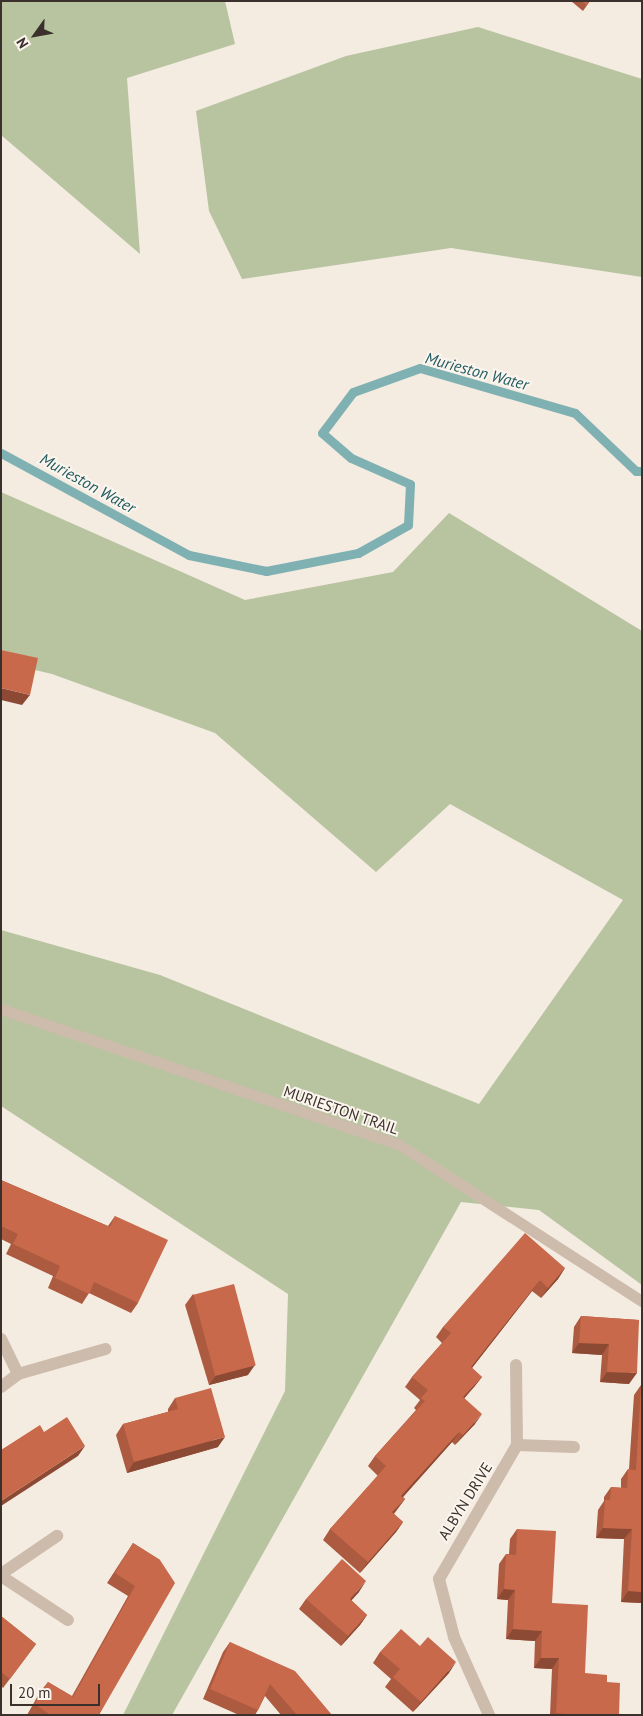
<!DOCTYPE html>
<html>
<head>
<meta charset="utf-8">
<style>
  body { margin:0 }
  #map { position:relative; width:643px; height:1716px; overflow:hidden; background:#f4ebe1; font-family:"PT Sans",sans-serif }
  div>[style] { position:absolute }
  .green>* { inset:0; background:#b8c4a0 }
  .stream>* { height:9px; margin:-4.5px; padding:0 4.5px; transform-origin:4.5px; border-radius:4.5px; background:#7fb0b2 }
  .lane>* { height:11px; margin:-5.5px; padding:0 5.5px; transform-origin:5.5px; border-radius:5.5px; background:#cdbbac }
  .street>* { height:12px; margin:-6px; padding:0 6px; transform-origin:6px; border-radius:6px; background:#cdbbac }
  .wall>* { inset:0; background:#ac5a40 }
  .shaded-wall>* { inset:0; background:#8c4a34 }
  .building>* { inset:0; background:#c8694b; transform-origin:0 0 }
  span { translate:-50% -50%; white-space:nowrap; text-align:center; line-height:1.15; -webkit-text-stroke:4px #fbf5ee; paint-order:stroke }
  .street-label { font-size:15px; color:#3b302b }
  .water-label { font-size:16px; color:#1f5a5e; font-style:italic }
  .frame { position:absolute; inset:0; border:2px solid #3b302b; pointer-events:none }
  .north { position:absolute; left:10px; top:10px; width:50px; height:50px; -webkit-text-stroke:4px #fbf5ee; paint-order:stroke; rotate:238deg; font-size:14px; font-weight:700; line-height:20px; text-align:center; color:#3b302b }
  .north::after { content:''; display:block; margin:auto; width:18px; height:22px; background:#3b302b; clip-path:polygon(50% 0,100% 100%,50% 72%,0 100%) }
  .scale { position:absolute; left:10px; top:1684px; width:90px; height:22px; box-sizing:border-box; border:2px solid #3b302b; border-top:0; padding-left:6px; font-size:15px; line-height:18px; white-space:nowrap; color:#3b302b; -webkit-text-stroke:4px #fbf5ee; paint-order:stroke }
</style>
</head>
<body>
<div id="map">
  <div class="green">
    <div style="clip-path:polygon(1px 1px,225px 1px,235px 44px,127px 78px,140px 254px,1px 135px)"></div>
    <div style="clip-path:polygon(478px 27px,642px 79px,642px 277px,451px 248px,242px 279px,209px 211px,196px 111px,346px 56px)"></div>
    <div style="clip-path:polygon(1px 492px,245px 600px,393px 572px,449px 513px,642px 631px,642px 1285px,539px 1210px,461px 1202px,172px 1715px,123px 1715px,285px 1391px,288px 1294px,1px 1106px,1px 930px,160px 975px,479px 1104px,623px 900px,450px 804px,376px 872px,215px 733px,52px 674px,1px 662px)"></div>
  </div>
  <div class="stream">
    <div style="left:1px;top:453px;width:214px;rotate:28.5deg"></div>
    <div style="left:189px;top:555px;width:79px;rotate:11.7deg"></div>
    <div style="left:266px;top:571px;width:94px;rotate:-11.1deg"></div>
    <div style="left:358px;top:553px;width:57px;rotate:-29.2deg"></div>
    <div style="left:408px;top:525px;width:41px;rotate:-87.2deg"></div>
    <div style="left:410px;top:484px;width:64px;rotate:-156.2deg"></div>
    <div style="left:351px;top:458px;width:38px;rotate:-139deg"></div>
    <div style="left:322px;top:433px;width:51px;rotate:-52.9deg"></div>
    <div style="left:353px;top:392px;width:71px;rotate:-19.7deg"></div>
    <div style="left:420px;top:368px;width:161px;rotate:16.2deg"></div>
    <div style="left:575px;top:413px;width:84px;rotate:43.6deg"></div>
    <div style="left:636px;top:471px;width:6px"></div>
  </div>
  <div class="lane">
    <div style="left:1px;top:1009px;width:419px;rotate:18.8deg"></div>
    <div style="left:398px;top:1144px;width:290px;rotate:32.8deg"></div>
  </div>
  <div class="street">
    <div style="left:1px;top:1339px;width:39px;rotate:64deg"></div>
    <div style="left:1px;top:1387px;width:21px;rotate:-37deg"></div>
    <div style="left:18px;top:1374px;width:91px;rotate:-15.9deg"></div>
    <div style="left:517px;top:1445px;width:57px;rotate:2deg"></div>
    <div style="left:1px;top:1574px;width:68px;rotate:-34.2deg"></div>
    <div style="left:1px;top:1576px;width:80px;rotate:33.3deg"></div>
    <div style="left:489px;top:1715px;width:85px;rotate:-114.2deg"></div>
    <div style="left:454px;top:1637px;width:60px;rotate:-104.5deg"></div>
    <div style="left:439px;top:1579px;width:155px;rotate:-59.8deg"></div>
    <div style="left:517px;top:1445px;width:80px;rotate:-90.7deg"></div>
  </div>
  <div class="wall">
    <div style="clip-path:polygon(571px 1px,590px 1px,583px 11px)"></div>
    <div style="clip-path:polygon(1px 1180px,108px 1226px,115px 1216px,138px 1303px,131px 1313px,89px 1293px,82px 1304px,48px 1288px,53px 1276px,6px 1254px,11px 1244px,1px 1239px)"></div>
    <div style="clip-path:polygon(565px 1268px,558px 1279px,541px 1298px,532px 1291px,472px 1368px,482px 1377px,474px 1387px,464px 1398px,475px 1424px,455px 1445px,452px 1442px,403px 1497px,405px 1499px,394px 1514px,403px 1522px,396px 1532px,360px 1573px,323px 1540px,330px 1529px,378px 1476px,368px 1466px,375px 1456px,416px 1410px,414px 1408px,420px 1400px,405px 1387px,412px 1377px,442px 1343px,436px 1337px,443px 1327px)"></div>
    <div style="clip-path:polygon(193px 1294px,248px 1375px,209px 1385px,185px 1305px)"></div>
    <div style="clip-path:polygon(581px 1316px,639px 1320px,629px 1384px,600px 1382px,602px 1355px,572px 1353px,574px 1327px)"></div>
    <div style="clip-path:polygon(641px 1385px,642px 1603px,621px 1602px,624px 1539px,596px 1538px,598px 1510px,604px 1501px,604px 1497px,611px 1487px,621px 1488px,621px 1479px,628px 1469px,629px 1469px,634px 1395px)"></div>
    <div style="clip-path:polygon(175px 1398px,218px 1447px,127px 1473px,116px 1435px,123px 1424px,168px 1412px,168px 1409px)"></div>
    <div style="clip-path:polygon(517px 1529px,585px 1673px,607px 1682px,619px 1715px,550px 1715px,552px 1669px,534px 1668px,535px 1641px,506px 1639px,508px 1600px,497px 1599px,499px 1564px,506px 1554px,509px 1554px,510px 1539px)"></div>
    <div style="clip-path:polygon(133px 1543px,160px 1560px,99px 1715px,27px 1715px,40px 1692px,48px 1682px,72px 1696px,128px 1596px,107px 1583px)"></div>
    <div style="clip-path:polygon(359px 1592px,351px 1600px,367px 1615px,360px 1625px,341px 1646px,299px 1609px,306px 1599px)"></div>
    <div style="clip-path:polygon(1px 1616px,36px 1644px,3px 1688px,1px 1686px)"></div>
    <div style="clip-path:polygon(230px 1642px,332px 1715px,281px 1715px,265px 1696px,258px 1710px,255px 1715px,239px 1715px,203px 1699px,223px 1652px)"></div>
    <div style="clip-path:polygon(420px 1646px,449px 1673px,413px 1712px,385px 1687px,391px 1679px,373px 1663px,380px 1652px)"></div>
  </div>
  <div class="shaded-wall">
    <div style="clip-path:polygon(1px 688px,30px 695px,22px 705px,1px 700px)"></div>
    <div style="clip-path:polygon(565px 1268px,558px 1279px,541px 1298px,548px 1288px)"></div>
    <div style="clip-path:polygon(540px 1280px,532px 1291px,464px 1378px,471px 1367px)"></div>
    <div style="clip-path:polygon(579px 1343px,609px 1344px,602px 1355px,572px 1353px)"></div>
    <div style="clip-path:polygon(255px 1365px,248px 1375px,209px 1385px,217px 1374px)"></div>
    <div style="clip-path:polygon(607px 1372px,637px 1373px,629px 1384px,600px 1382px)"></div>
    <div style="clip-path:polygon(482px 1377px,474px 1387px,456px 1408px,463px 1397px)"></div>
    <div style="clip-path:polygon(482px 1414px,475px 1424px,455px 1445px,463px 1435px)"></div>
    <div style="clip-path:polygon(459px 1432px,452px 1442px,394px 1507px,401px 1496px)"></div>
    <div style="clip-path:polygon(225px 1437px,218px 1447px,127px 1473px,134px 1462px)"></div>
    <div style="clip-path:polygon(85px 1446px,78px 1456px,1px 1506px,1px 1501px)"></div>
    <div style="clip-path:polygon(405px 1499px,397px 1509px,385px 1523px,392px 1512px)"></div>
    <div style="clip-path:polygon(403px 1522px,396px 1532px,360px 1573px,368px 1562px)"></div>
    <div style="clip-path:polygon(603px 1528px,632px 1529px,624px 1539px,596px 1538px)"></div>
    <div style="clip-path:polygon(366px 1581px,359px 1592px,343px 1610px,350px 1599px)"></div>
    <div style="clip-path:polygon(504px 1589px,515px 1590px,508px 1600px,497px 1599px)"></div>
    <div style="clip-path:polygon(628px 1591px,642px 1592px,642px 1603px,621px 1602px)"></div>
    <div style="clip-path:polygon(367px 1615px,360px 1625px,341px 1646px,348px 1636px)"></div>
    <div style="clip-path:polygon(513px 1629px,542px 1631px,535px 1641px,506px 1639px)"></div>
    <div style="clip-path:polygon(541px 1658px,559px 1658px,552px 1669px,534px 1668px)"></div>
    <div style="clip-path:polygon(456px 1662px,449px 1673px,413px 1712px,421px 1702px)"></div>
  </div>
  <div class="building">
    <div style="clip-path:polygon(582px 1px,590px 1px,586px 5px)"></div>
    <div style="clip-path:polygon(1px 650px,38px 658px,30px 695px,1px 688px)"></div>
    <div style="clip-path:polygon(1px 1180px,110px 1227px,115px 1216px,168px 1240px,138px 1303px,94px 1282px,89px 1294px,55px 1278px,60px 1266px,13px 1244px,18px 1234px,1px 1226px)"></div>
    <div style="clip-path:polygon(525px 1233px,565px 1268px,548px 1288px,540px 1280px,471px 1367px,482px 1377px,463px 1397px,482px 1414px,463px 1435px,459px 1432px,401px 1496px,405px 1499px,392px 1512px,403px 1522px,368px 1562px,330px 1529px,386px 1466px,375px 1456px,425px 1401px,421px 1398px,428px 1390px,412px 1377px,451px 1333px,443px 1327px)"></div>
    <div style="left:234px;top:1284px;width:84px;height:42px;rotate:75deg"></div>
    <div style="clip-path:polygon(581px 1316px,639px 1320px,637px 1373px,607px 1372px,609px 1344px,579px 1343px)"></div>
    <div style="clip-path:polygon(641px 1385px,642px 1385px,642px 1592px,628px 1591px,632px 1529px,603px 1528px,605px 1500px,610px 1500px,611px 1487px,627px 1488px,628px 1469px,636px 1470px)"></div>
    <div style="clip-path:polygon(211px 1388px,225px 1437px,134px 1462px,123px 1424px,178px 1409px,175px 1398px)"></div>
    <div style="clip-path:polygon(67px 1417px,85px 1446px,1px 1501px,1px 1450px,40px 1425px,44px 1432px)"></div>
    <div style="clip-path:polygon(517px 1529px,556px 1531px,552px 1603px,588px 1605px,585px 1673px,607px 1675px,607px 1682px,620px 1683px,619px 1715px,566px 1715px,566px 1714px,556px 1713px,559px 1658px,541px 1658px,542px 1631px,513px 1629px,515px 1590px,504px 1589px,506px 1554px,516px 1555px)"></div>
    <div style="clip-path:polygon(133px 1543px,160px 1560px,175px 1583px,99px 1715px,50px 1715px,35px 1704px,48px 1682px,73px 1697px,135px 1586px,115px 1573px)"></div>
    <div style="clip-path:polygon(342px 1559px,366px 1581px,350px 1599px,367px 1615px,348px 1636px,306px 1599px)"></div>
    <div style="clip-path:polygon(1px 1616px,36px 1644px,10px 1679px,1px 1672px)"></div>
    <div style="clip-path:polygon(401px 1629px,420px 1646px,428px 1637px,456px 1662px,421px 1702px,393px 1677px,400px 1669px,380px 1652px)"></div>
    <div style="clip-path:polygon(230px 1642px,295px 1671px,332px 1715px,297px 1715px,270px 1684px,258px 1710px,210px 1689px)"></div>
  </div>
  <div class="street-label">
    <span style="left:341px;top:1110px;rotate:19deg">MURIESTON TRAIL</span>
    <span style="left:465px;top:1501px;rotate:-58deg">ALBYN DRIVE</span>
  </div>
  <div class="water-label">
    <span style="left:477px;top:371px;rotate:15deg">Murieston Water</span>
    <span style="left:88px;top:483px;rotate:29deg">Murieston Water</span>
  </div>
  <div class="frame"></div>
  <div class="north">N</div>
  <div class="scale">20 m</div>
</div>
</body>
</html>
